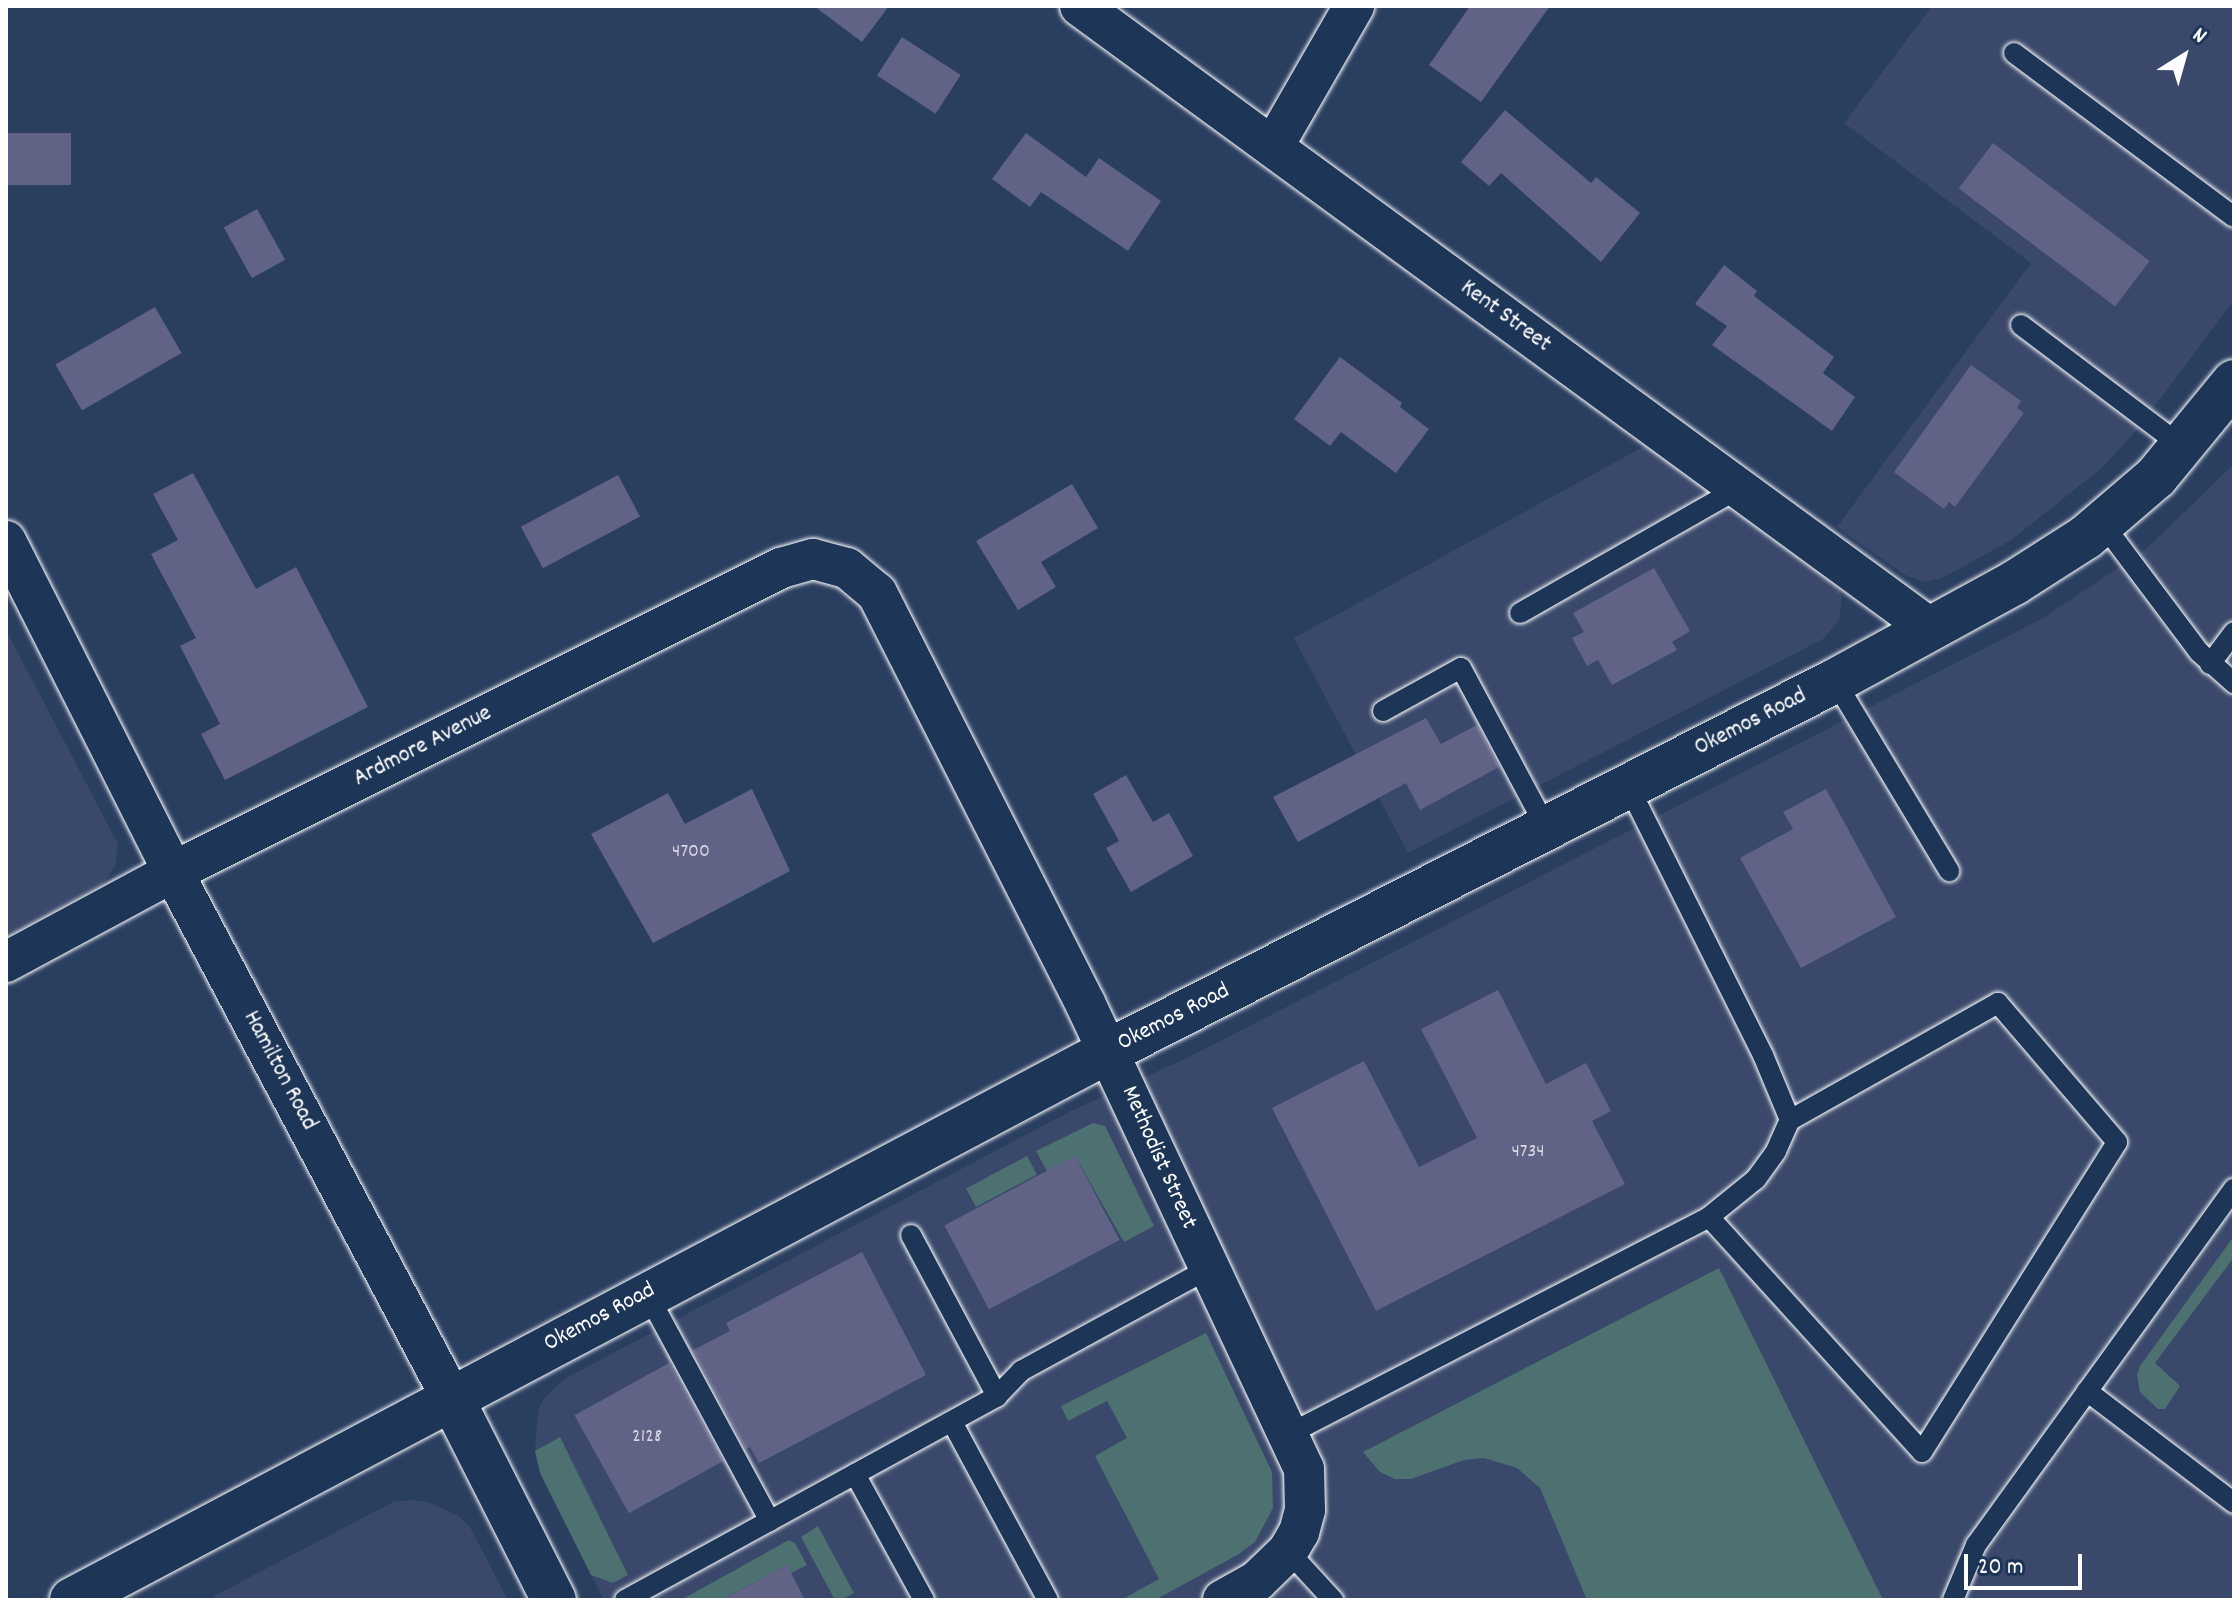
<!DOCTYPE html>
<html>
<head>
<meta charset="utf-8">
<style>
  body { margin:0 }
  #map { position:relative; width:2240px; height:1606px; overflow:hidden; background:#2a3e60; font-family:Dekko,sans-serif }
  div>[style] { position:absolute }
  .built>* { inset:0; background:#3a496b }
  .green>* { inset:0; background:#4d7071; transform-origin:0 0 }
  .building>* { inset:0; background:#606286; transform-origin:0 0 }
  .roads { filter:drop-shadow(0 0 2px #fff) drop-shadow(0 0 2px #fff) }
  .service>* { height:20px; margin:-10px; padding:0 10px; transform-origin:10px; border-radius:10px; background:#1d3557 }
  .minor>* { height:40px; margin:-20px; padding:0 20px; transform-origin:20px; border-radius:20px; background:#1d3557 }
  .tertiary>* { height:44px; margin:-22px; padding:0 22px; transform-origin:22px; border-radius:22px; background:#1d3557 }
  .secondary>* { height:44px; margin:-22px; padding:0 22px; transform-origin:22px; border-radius:22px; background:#1d3557 }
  span { translate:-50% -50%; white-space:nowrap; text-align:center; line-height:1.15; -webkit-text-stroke:7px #1d3557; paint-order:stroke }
  .number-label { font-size:20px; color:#d7d8e1 }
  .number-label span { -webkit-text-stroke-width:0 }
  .street-label { font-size:24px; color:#fff }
  .frame { position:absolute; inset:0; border:8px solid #fff; pointer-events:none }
  .north { position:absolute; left:2144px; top:16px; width:80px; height:80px; -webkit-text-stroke:6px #1d3557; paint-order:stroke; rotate:37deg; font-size:22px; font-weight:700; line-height:32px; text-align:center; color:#fff }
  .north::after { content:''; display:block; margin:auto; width:28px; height:36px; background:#fff; clip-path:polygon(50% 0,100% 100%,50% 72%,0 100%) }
  .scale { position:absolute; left:1964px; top:1554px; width:118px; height:36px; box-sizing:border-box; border:4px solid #fff; border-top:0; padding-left:10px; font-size:24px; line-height:28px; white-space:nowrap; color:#fff; -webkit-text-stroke:6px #1d3557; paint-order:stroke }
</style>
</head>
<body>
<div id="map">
  <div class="built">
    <div style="clip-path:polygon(1932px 6px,2234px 6px,2234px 300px,2137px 430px,2102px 468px,2010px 541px,1942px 578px,1925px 582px,1905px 575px,1837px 527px,2031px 263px,1844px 123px)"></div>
    <div style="clip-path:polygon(1654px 441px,1838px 585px,1842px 597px,1839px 621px,1823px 639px,1408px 853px,1294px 638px)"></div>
    <div style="clip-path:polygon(2234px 464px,2234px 1600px,604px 1600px,540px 1473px,535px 1451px,538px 1411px,544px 1398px,566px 1378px,1069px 1112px,1191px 1056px,2043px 618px,2146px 549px)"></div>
    <div style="clip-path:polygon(6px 630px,118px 844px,115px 866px,103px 884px,6px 937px)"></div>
    <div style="clip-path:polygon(411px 1500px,429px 1502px,460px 1517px,471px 1529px,508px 1600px,216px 1600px,214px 1596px,393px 1502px)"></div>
  </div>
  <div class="green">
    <div style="clip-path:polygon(1093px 1123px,1105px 1126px,1154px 1226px,1124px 1242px,1075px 1156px,1047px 1171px,1036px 1151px)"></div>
    <div style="left:1027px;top:1156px;width:21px;height:69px;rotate:62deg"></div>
    <div style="clip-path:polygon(2234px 1236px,2234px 1257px,2155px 1363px,2180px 1386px,2165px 1409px,2158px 1409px,2140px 1392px,2137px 1375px,2140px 1366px)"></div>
    <div style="clip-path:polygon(1719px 1268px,1883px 1600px,1587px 1600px,1540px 1488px,1517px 1468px,1484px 1458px,1464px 1460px,1411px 1479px,1395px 1479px,1380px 1472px,1363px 1452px)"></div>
    <div style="clip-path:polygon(1206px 1333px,1272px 1472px,1273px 1508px,1255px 1542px,1239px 1554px,1155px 1600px,1121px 1600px,1159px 1579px,1095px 1456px,1127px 1438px,1107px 1401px,1068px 1421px,1061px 1406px)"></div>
    <div style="clip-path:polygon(560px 1437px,628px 1575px,613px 1583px,591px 1575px,540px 1473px,535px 1451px)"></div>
    <div style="clip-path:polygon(818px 1526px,854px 1593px,841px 1600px,835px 1600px,801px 1537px)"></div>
    <div style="clip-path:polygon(789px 1540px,795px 1543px,807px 1565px,791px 1573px,787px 1565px,721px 1600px,681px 1600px)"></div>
  </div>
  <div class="building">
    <div style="clip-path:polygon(814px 6px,889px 6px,862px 42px)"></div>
    <div style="clip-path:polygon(1470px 6px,1550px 6px,1481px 102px,1429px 65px)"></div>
    <div style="left:902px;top:37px;width:70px;height:46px;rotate:33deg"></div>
    <div style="clip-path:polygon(1505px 110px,1591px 183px,1596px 177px,1640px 213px,1601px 262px,1501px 173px,1489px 186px,1461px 162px)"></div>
    <div style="left:6px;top:133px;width:65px;height:52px"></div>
    <div style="clip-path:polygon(1026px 133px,1086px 177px,1099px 158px,1161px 201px,1128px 251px,1041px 192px,1030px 207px,992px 179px)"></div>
    <div style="left:1993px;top:143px;width:196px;height:57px;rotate:37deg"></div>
    <div style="left:257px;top:209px;width:58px;height:38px;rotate:61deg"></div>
    <div style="clip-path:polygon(1724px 265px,1757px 291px,1754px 296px,1834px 357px,1823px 373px,1855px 397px,1832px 431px,1712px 345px,1727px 326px,1695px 304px)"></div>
    <div style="left:155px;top:307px;width:53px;height:115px;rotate:60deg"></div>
    <div style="clip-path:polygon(1340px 357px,1402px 403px,1400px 407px,1429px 429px,1396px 473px,1341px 432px,1330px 446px,1294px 419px)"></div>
    <div style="clip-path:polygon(1971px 365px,2021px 401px,2017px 408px,2024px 413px,1955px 507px,1949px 502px,1944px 509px,1894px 472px)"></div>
    <div style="clip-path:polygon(193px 473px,256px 589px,296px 567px,368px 707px,225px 780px,201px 734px,220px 724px,180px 646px,196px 638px,151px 554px,178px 540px,153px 494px)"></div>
    <div style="left:618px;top:475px;width:47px;height:110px;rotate:62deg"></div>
    <div style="clip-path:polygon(1072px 484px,1098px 528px,1041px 562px,1056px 587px,1018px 610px,976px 541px)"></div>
    <div style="clip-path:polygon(1654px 568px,1690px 631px,1672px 642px,1677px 650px,1612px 685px,1598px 660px,1587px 666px,1572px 638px,1584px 632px,1573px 613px)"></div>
    <div style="clip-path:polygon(1426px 718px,1441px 744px,1477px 725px,1499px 767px,1420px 810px,1406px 783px,1298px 842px,1273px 797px)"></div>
    <div style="clip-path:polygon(1126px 775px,1153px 822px,1169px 813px,1193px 856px,1131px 892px,1106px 848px,1119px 841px,1093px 794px)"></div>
    <div style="clip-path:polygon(752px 789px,790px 871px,653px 943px,591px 834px,668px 793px,685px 824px)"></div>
    <div style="clip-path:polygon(1826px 789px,1896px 917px,1801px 968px,1740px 858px,1793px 829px,1783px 812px)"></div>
    <div style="clip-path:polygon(1498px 990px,1546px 1084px,1586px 1063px,1611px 1111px,1592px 1121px,1625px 1184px,1376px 1311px,1272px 1108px,1364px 1061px,1419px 1167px,1477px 1138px,1421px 1029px)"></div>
    <div style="left:1075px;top:1156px;width:95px;height:148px;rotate:62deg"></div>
    <div style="clip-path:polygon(862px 1252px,926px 1375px,759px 1463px,750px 1447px,746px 1449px,693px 1350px,730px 1331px,726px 1323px)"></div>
    <div style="left:669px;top:1363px;width:112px;height:108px;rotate:61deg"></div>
    <div style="clip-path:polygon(787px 1565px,805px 1600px,721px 1600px)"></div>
  </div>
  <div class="roads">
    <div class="service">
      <div style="left:2014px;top:53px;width:274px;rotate:36.7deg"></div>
      <div style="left:2021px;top:325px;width:203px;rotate:37deg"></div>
      <div style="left:2103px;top:524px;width:160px;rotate:53.1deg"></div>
      <div style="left:2199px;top:652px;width:47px;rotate:41.5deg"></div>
      <div style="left:1520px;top:613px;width:252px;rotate:-29.7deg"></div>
      <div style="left:2210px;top:664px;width:40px;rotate:-53deg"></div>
      <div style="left:1835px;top:681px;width:222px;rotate:59deg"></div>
      <div style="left:1383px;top:711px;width:89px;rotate:-28.9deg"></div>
      <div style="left:1461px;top:668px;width:180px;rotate:61.9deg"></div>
      <div style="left:1709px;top:1217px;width:317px;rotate:47.8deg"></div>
      <div style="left:1922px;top:1452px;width:366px;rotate:-57.8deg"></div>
      <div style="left:2117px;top:1142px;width:183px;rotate:-130.6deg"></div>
      <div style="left:1998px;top:1003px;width:239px;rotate:150.6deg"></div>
      <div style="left:911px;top:1235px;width:183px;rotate:61.9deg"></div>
      <div style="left:647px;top:1293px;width:259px;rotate:61.7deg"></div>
      <div style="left:2087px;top:1391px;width:185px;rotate:37.3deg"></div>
      <div style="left:952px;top:1422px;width:202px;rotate:61.7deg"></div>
      <div style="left:1287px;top:1435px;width:475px;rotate:-27.3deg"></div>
      <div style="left:1709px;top:1217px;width:60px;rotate:-39deg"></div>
      <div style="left:1756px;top:1179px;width:34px;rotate:-54deg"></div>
      <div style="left:1776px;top:1151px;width:34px;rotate:-66deg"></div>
      <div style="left:1790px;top:1120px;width:70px;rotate:-112.6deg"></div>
      <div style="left:1763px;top:1055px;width:302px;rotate:-116.6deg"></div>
      <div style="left:855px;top:1474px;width:144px;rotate:61.3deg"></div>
      <div style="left:1288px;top:1551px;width:67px;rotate:47.4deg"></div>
      <div style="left:625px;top:1600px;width:424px;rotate:-28.7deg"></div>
      <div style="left:997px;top:1396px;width:35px;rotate:-46deg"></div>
      <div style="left:1021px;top:1371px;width:213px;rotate:-28.6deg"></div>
      <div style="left:1953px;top:1600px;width:60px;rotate:-67.3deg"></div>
      <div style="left:1976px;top:1545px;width:440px;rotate:-54.1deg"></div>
    </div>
    <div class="minor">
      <div style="left:1080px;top:6px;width:1055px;rotate:36.21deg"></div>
      <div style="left:1273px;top:147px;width:163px;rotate:-60.1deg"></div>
      <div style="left:6px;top:541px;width:371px;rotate:63.2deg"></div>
      <div style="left:173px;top:872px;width:599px;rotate:62.11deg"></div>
      <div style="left:6px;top:962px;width:190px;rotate:-28.3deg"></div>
      <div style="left:173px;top:872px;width:680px;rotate:-26.57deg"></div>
      <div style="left:781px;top:568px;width:33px;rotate:-16deg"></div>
      <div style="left:813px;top:559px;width:35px;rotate:15deg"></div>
      <div style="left:847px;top:568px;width:39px;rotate:40deg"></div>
      <div style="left:877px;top:593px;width:460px;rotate:63.1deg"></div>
      <div style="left:1085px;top:1003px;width:515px;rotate:64.83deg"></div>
      <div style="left:1304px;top:1469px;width:41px;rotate:88.6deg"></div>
      <div style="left:1305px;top:1510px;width:23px;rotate:105deg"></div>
      <div style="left:1299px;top:1532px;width:22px;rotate:120deg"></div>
      <div style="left:1288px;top:1551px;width:43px;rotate:135.9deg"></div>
      <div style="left:1257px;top:1581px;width:39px;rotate:151deg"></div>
    </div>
    <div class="tertiary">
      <div style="left:453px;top:1401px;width:223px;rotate:63.1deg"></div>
    </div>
    <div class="secondary">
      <div style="left:72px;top:1600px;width:1173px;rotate:-27.9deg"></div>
      <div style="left:1109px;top:1051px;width:815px;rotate:-27.01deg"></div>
      <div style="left:1835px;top:681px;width:204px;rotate:-28.7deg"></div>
      <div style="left:2014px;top:583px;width:85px;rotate:-32.6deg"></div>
      <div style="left:2086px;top:537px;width:92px;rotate:-40.6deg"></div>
      <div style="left:2156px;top:477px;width:123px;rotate:-50.6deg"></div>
    </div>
  </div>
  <div class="number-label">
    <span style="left:691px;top:852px">4700</span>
    <span style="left:1528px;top:1152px">4734</span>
    <span style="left:647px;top:1437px">2128</span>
  </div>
  <div class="street-label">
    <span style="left:1505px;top:317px;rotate:36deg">Kent Street</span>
    <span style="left:1751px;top:723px;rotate:-27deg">Okemos Road</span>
    <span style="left:423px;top:747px;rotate:-27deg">Ardmore Avenue</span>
    <span style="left:1174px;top:1018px;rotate:-27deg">Okemos Road</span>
    <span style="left:279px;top:1071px;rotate:62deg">Hamilton Road</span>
    <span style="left:1158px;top:1158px;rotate:66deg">Methodist Street</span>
    <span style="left:600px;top:1318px;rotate:-28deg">Okemos Road</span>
  </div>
  <div class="frame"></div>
  <div class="north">N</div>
  <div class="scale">20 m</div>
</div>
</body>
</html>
